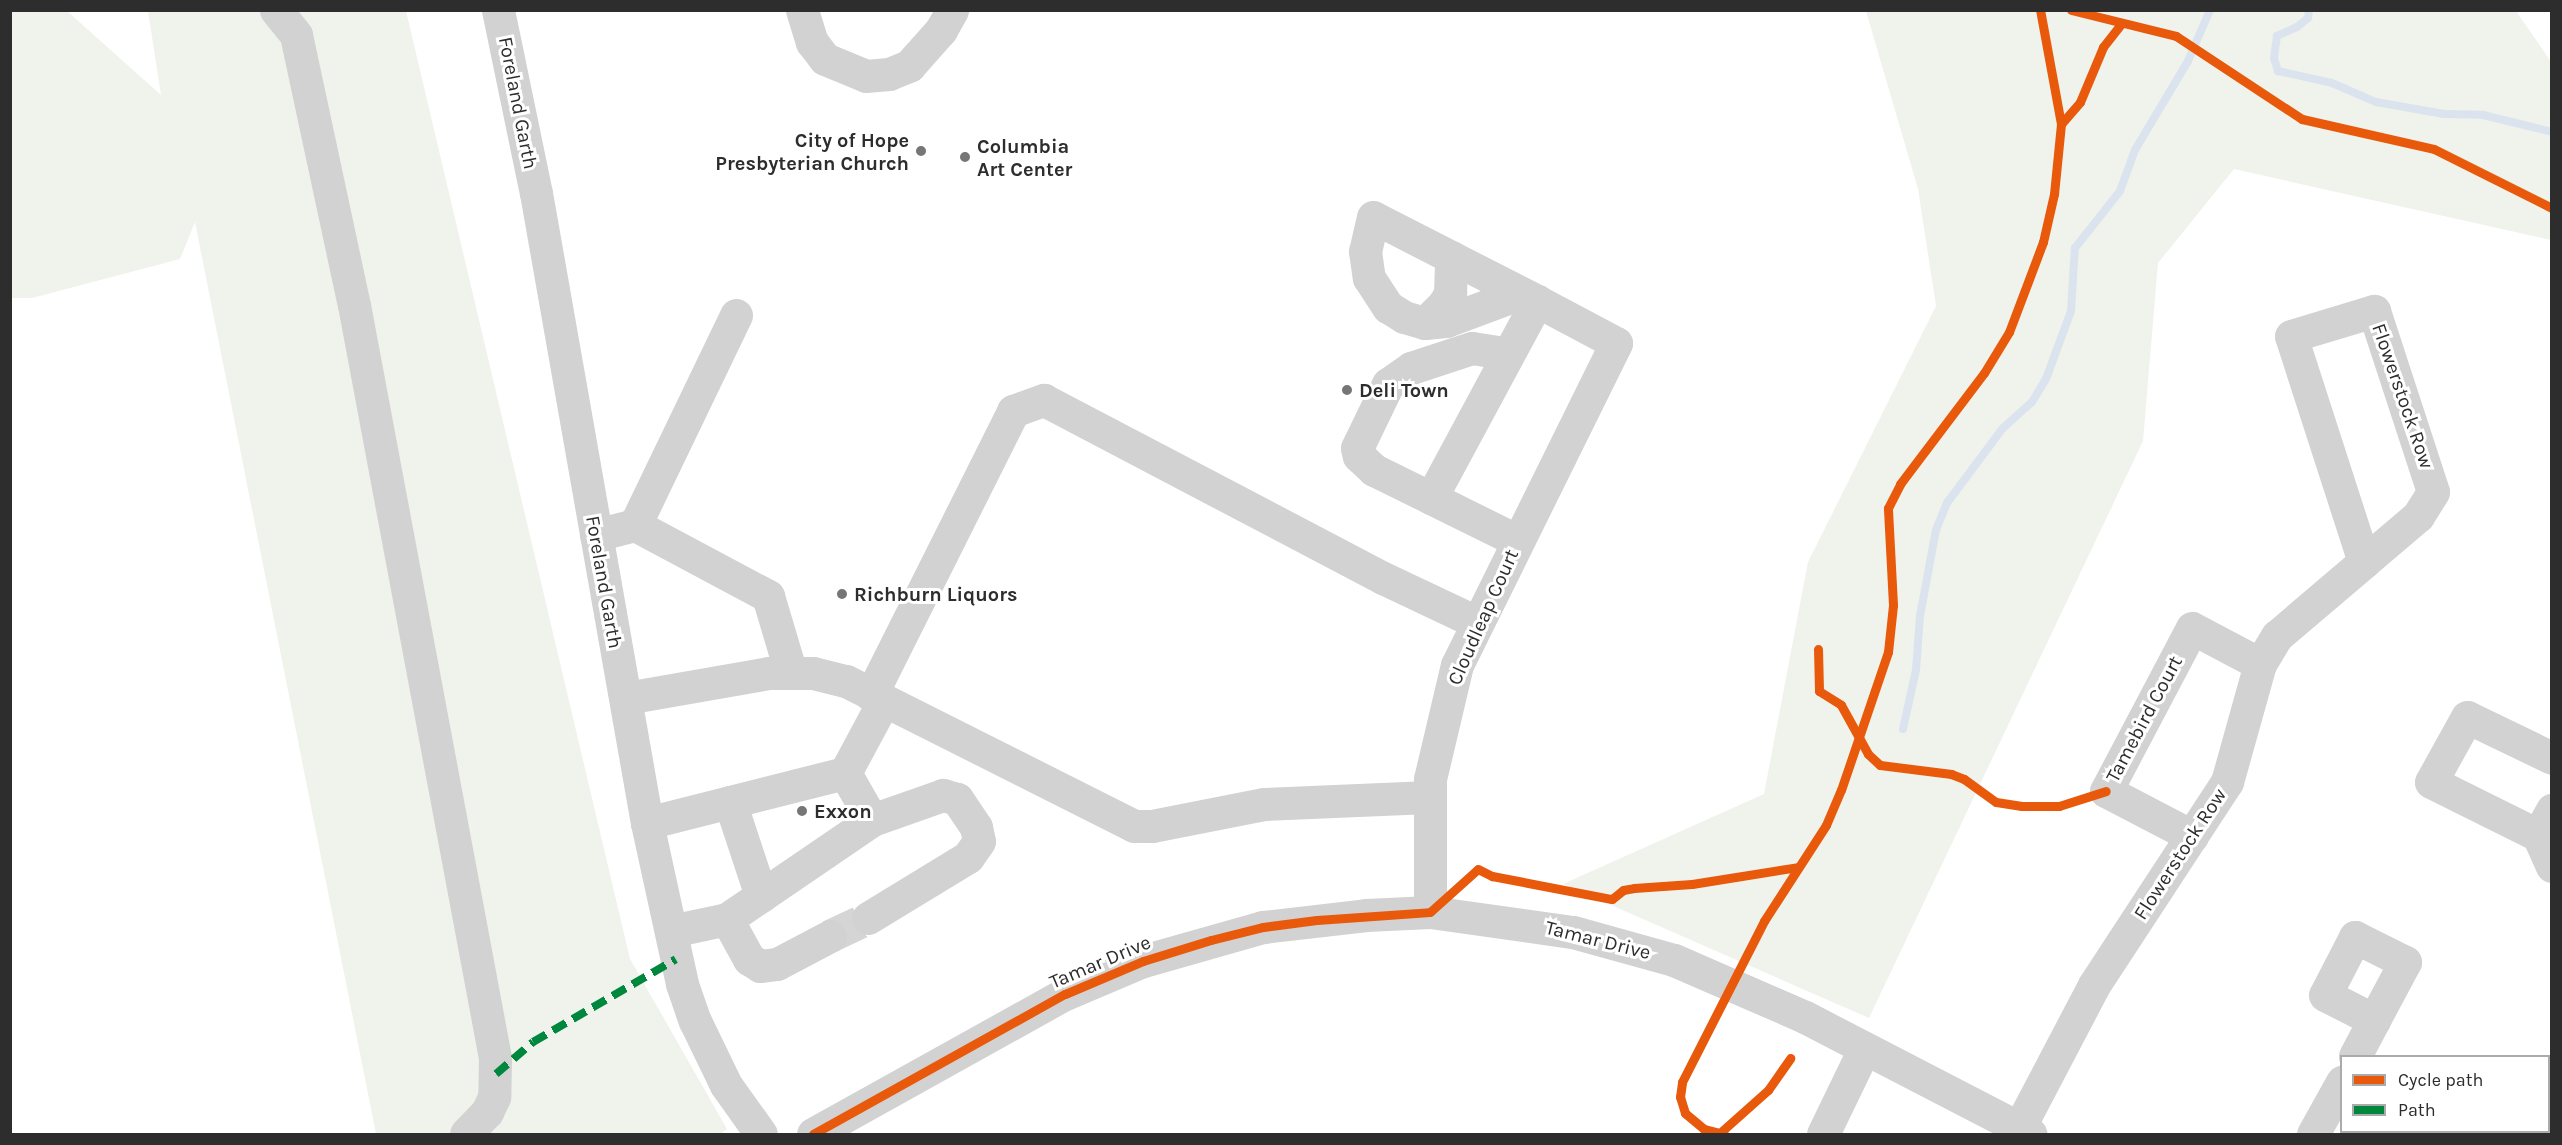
<!DOCTYPE html>
<html>
<head>
<meta charset="utf-8">
<style>
  body { margin:0 }
  #map { position:relative; width:2562px; height:1145px; overflow:hidden; background:#fff; font-family:Karla,sans-serif }
  div>[style] { position:absolute }
  .green>* { inset:0; background:#eff3ec }
  .stream>* { height:8px; margin:-4px; padding:0 4px; transform-origin:4px; border-radius:4px; background:#dbe4ee }
  .minor-tunnel>* { height:33px; margin-top:-16.5px; transform-origin:0; background:repeating-linear-gradient(90deg,#d5d5d5 0 33px,transparent 0 49px) }
  .minor>* { height:33px; margin:-16.5px; padding:0 16.5px; transform-origin:16.5px; border-radius:16.5px; background:#d2d2d2 }
  .quiet>* { height:8px; margin-top:-4px; transform-origin:0; background:repeating-linear-gradient(90deg,#00873e 0 15px,transparent 0 23px) }
  .cycleway>* { height:9px; margin:-4.5px; padding:0 4.5px; transform-origin:4.5px; border-radius:4.5px; background:#e8590c }
  .dots>* { width:16px; height:16px; translate:-50% -50%; box-sizing:border-box; border:3px solid #fff; border-radius:50% }
  span { translate:-50% -50%; white-space:nowrap; text-align:center; line-height:1.15; -webkit-text-stroke:6px #fff; paint-order:stroke }
  .street-label { font-size:20px; color:#2d2d2d }
  .poi-label { font-size:20px; color:#2d2d2d; font-weight:700 }
  .right { translate:-100% -50%; text-align:right }
  .left { translate:0 -50%; text-align:left }
  .frame { position:absolute; inset:0; border:12px solid #2d2d2d; pointer-events:none }
  .legend { position:absolute; left:2340px; top:1055px; width:210px; height:78px; box-sizing:border-box; background:#fff; border:2px solid #ababab; margin:0; padding:8px 10px; list-style:none; font-size:18px; color:#2d2d2d }
  .legend li { display:flex; align-items:center; gap:12px; height:30px }
  .legend b { width:30px; border:2px solid #ababab }
</style>
</head>
<body>
<div id="map">
  <div class="green">
    <div style="clip-path:polygon(10px 11px,67px 11px,161px 95px,148px 11px,406px 11px,630px 959px,727px 1129px,720px 1134px,376px 1134px,195px 222px,180px 259px,32px 298px,11px 298px)"></div>
    <div style="clip-path:polygon(1866px 11px,2516px 11px,2552px 63px,2551px 240px,2234px 169px,2158px 263px,2143px 441px,1869px 1018px,1563px 884px,1764px 794px,1808px 562px,1936px 306px,1918px 189px)"></div>
  </div>
  <div class="stream">
    <div style="left:2309px;top:10px;width:8px;rotate:97deg"></div>
    <div style="left:2308px;top:18px;width:14px;rotate:141deg"></div>
    <div style="left:2297px;top:27px;width:22px;rotate:156deg"></div>
    <div style="left:2277px;top:36px;width:22px;rotate:98deg"></div>
    <div style="left:2274px;top:58px;width:14px;rotate:73deg"></div>
    <div style="left:2278px;top:71px;width:55px;rotate:12.5deg"></div>
    <div style="left:2332px;top:83px;width:48px;rotate:23.4deg"></div>
    <div style="left:2376px;top:102px;width:69px;rotate:10deg"></div>
    <div style="left:2444px;top:114px;width:39px;rotate:1deg"></div>
    <div style="left:2483px;top:115px;width:71px;rotate:13.8deg"></div>
    <div style="left:1903px;top:729px;width:60px;rotate:-77.6deg"></div>
    <div style="left:1916px;top:670px;width:54px;rotate:-85.8deg"></div>
    <div style="left:1920px;top:616px;width:87px;rotate:-79.5deg"></div>
    <div style="left:1936px;top:530px;width:29px;rotate:-68deg"></div>
    <div style="left:1947px;top:503px;width:94px;rotate:-53.3deg"></div>
    <div style="left:2003px;top:428px;width:39px;rotate:-42deg"></div>
    <div style="left:2032px;top:402px;width:27px;rotate:-59deg"></div>
    <div style="left:2046px;top:379px;width:72px;rotate:-69.8deg"></div>
    <div style="left:2071px;top:311px;width:63px;rotate:-86.4deg"></div>
    <div style="left:2075px;top:248px;width:73px;rotate:-51.7deg"></div>
    <div style="left:2120px;top:191px;width:44px;rotate:-69.9deg"></div>
    <div style="left:2135px;top:150px;width:104px;rotate:-59.2deg"></div>
    <div style="left:2188px;top:61px;width:56px;rotate:-66.7deg"></div>
  </div>
  <div class="minor-tunnel">
    <div style="left:830px;top:936px;width:42px;rotate:-25.3deg"></div>
  </div>
  <div class="minor">
    <div style="left:276px;top:10px;width:32px;rotate:51deg"></div>
    <div style="left:296px;top:35px;width:276px;rotate:77.9deg"></div>
    <div style="left:354px;top:305px;width:766px;rotate:79.39deg"></div>
    <div style="left:495px;top:1058px;width:39px;rotate:91deg"></div>
    <div style="left:494px;top:1097px;width:17px;rotate:115deg"></div>
    <div style="left:487px;top:1112px;width:30px;rotate:134deg"></div>
    <div style="left:498px;top:10px;width:187px;rotate:78.3deg"></div>
    <div style="left:536px;top:193px;width:640px;rotate:80.01deg"></div>
    <div style="left:647px;top:823px;width:165px;rotate:77.7deg"></div>
    <div style="left:682px;top:984px;width:39px;rotate:71deg"></div>
    <div style="left:695px;top:1021px;width:71px;rotate:64.2deg"></div>
    <div style="left:726px;top:1085px;width:60px;rotate:54.5deg"></div>
    <div style="left:802px;top:10px;width:34px;rotate:73deg"></div>
    <div style="left:812px;top:42px;width:21px;rotate:53deg"></div>
    <div style="left:825px;top:59px;width:44px;rotate:22.5deg"></div>
    <div style="left:866px;top:76px;width:23px;rotate:-5deg"></div>
    <div style="left:889px;top:74px;width:22px;rotate:-22deg"></div>
    <div style="left:909px;top:66px;width:48px;rotate:-48.4deg"></div>
    <div style="left:941px;top:30px;width:23px;rotate:-61deg"></div>
    <div style="left:1425px;top:323px;width:27px;rotate:-45deg"></div>
    <div style="left:1444px;top:304px;width:13px;rotate:-61deg"></div>
    <div style="left:1450px;top:293px;width:36px;rotate:-88deg"></div>
    <div style="left:1431px;top:498px;width:64px;rotate:-153.8deg"></div>
    <div style="left:1374px;top:470px;width:21px;rotate:-137deg"></div>
    <div style="left:1359px;top:456px;width:8px;rotate:-104deg"></div>
    <div style="left:1357px;top:448px;width:71px;rotate:-64.2deg"></div>
    <div style="left:1388px;top:384px;width:28px;rotate:-35deg"></div>
    <div style="left:1411px;top:368px;width:64px;rotate:-18.2deg"></div>
    <div style="left:1472px;top:348px;width:36px;rotate:9deg"></div>
    <div style="left:635px;top:525px;width:233px;rotate:-64.3deg"></div>
    <div style="left:596px;top:535px;width:40px;rotate:-14.4deg"></div>
    <div style="left:635px;top:525px;width:151px;rotate:28.1deg"></div>
    <div style="left:768px;top:596px;width:80px;rotate:73.4deg"></div>
    <div style="left:1516px;top:540px;width:95px;rotate:-153.7deg"></div>
    <div style="left:1431px;top:498px;width:224px;rotate:-61.7deg"></div>
    <div style="left:871px;top:695px;width:318px;rotate:-63.4deg"></div>
    <div style="left:1013px;top:411px;width:33px;rotate:-20deg"></div>
    <div style="left:1044px;top:400px;width:383px;rotate:27.7deg"></div>
    <div style="left:1383px;top:578px;width:103px;rotate:25.3deg"></div>
    <div style="left:626px;top:698px;width:145px;rotate:-9.9deg"></div>
    <div style="left:769px;top:673px;width:44px"></div>
    <div style="left:813px;top:673px;width:34px;rotate:14deg"></div>
    <div style="left:846px;top:681px;width:322px;rotate:26.7deg"></div>
    <div style="left:1134px;top:826px;width:18px"></div>
    <div style="left:1152px;top:826px;width:114px;rotate:-11.1deg"></div>
    <div style="left:1264px;top:804px;width:165px;rotate:-2.4deg"></div>
    <div style="left:2552px;top:758px;width:94px;rotate:-154.2deg"></div>
    <div style="left:2467px;top:717px;width:74px;rotate:119deg"></div>
    <div style="left:2431px;top:782px;width:119px;rotate:26.4deg"></div>
    <div style="left:2538px;top:835px;width:34px;rotate:66deg"></div>
    <div style="left:730px;top:802px;width:99px;rotate:71.7deg"></div>
    <div style="left:647px;top:823px;width:204px;rotate:-14.2deg"></div>
    <div style="left:845px;top:773px;width:81px;rotate:-61.8deg"></div>
    <div style="left:2538px;top:835px;width:29px;rotate:-61deg"></div>
    <div style="left:2192px;top:836px;width:97px;rotate:-152.4deg"></div>
    <div style="left:2106px;top:791px;width:184px;rotate:-62.2deg"></div>
    <div style="left:2192px;top:628px;width:77px;rotate:27.9deg"></div>
    <div style="left:1430px;top:912px;width:133px;rotate:-90deg"></div>
    <div style="left:1430px;top:779px;width:117px;rotate:-76.7deg"></div>
    <div style="left:1457px;top:665px;width:359px;rotate:-63.7deg"></div>
    <div style="left:1616px;top:343px;width:89px;rotate:-152deg"></div>
    <div style="left:1537px;top:301px;width:184px;rotate:-152.9deg"></div>
    <div style="left:1373px;top:217px;width:35px;rotate:103deg"></div>
    <div style="left:1365px;top:251px;width:27px;rotate:82deg"></div>
    <div style="left:1369px;top:278px;width:35px;rotate:57deg"></div>
    <div style="left:1388px;top:307px;width:19px;rotate:32deg"></div>
    <div style="left:1404px;top:317px;width:22px;rotate:16deg"></div>
    <div style="left:1425px;top:323px;width:21px;rotate:-5deg"></div>
    <div style="left:1446px;top:321px;width:80px;rotate:-20.5deg"></div>
    <div style="left:868px;top:918px;width:117px;rotate:-31.4deg"></div>
    <div style="left:968px;top:857px;width:19px;rotate:-55deg"></div>
    <div style="left:979px;top:841px;width:14px;rotate:-102deg"></div>
    <div style="left:976px;top:827px;width:34px;rotate:-124deg"></div>
    <div style="left:957px;top:799px;width:15px;rotate:-164deg"></div>
    <div style="left:943px;top:795px;width:75px;rotate:160.6deg"></div>
    <div style="left:727px;top:919px;width:46px;rotate:61.2deg"></div>
    <div style="left:749px;top:959px;width:13px;rotate:32deg"></div>
    <div style="left:760px;top:966px;width:17px;rotate:-7deg"></div>
    <div style="left:777px;top:964px;width:60px;rotate:-27.8deg"></div>
    <div style="left:671px;top:931px;width:57px;rotate:-12.1deg"></div>
    <div style="left:727px;top:919px;width:176px;rotate:-34.3deg"></div>
    <div style="left:872px;top:820px;width:54px;rotate:-119.9deg"></div>
    <div style="left:2355px;top:1056px;width:41px;rotate:-62.2deg"></div>
    <div style="left:2374px;top:1020px;width:66px;rotate:-61.9deg"></div>
    <div style="left:2405px;top:962px;width:56px;rotate:-153.4deg"></div>
    <div style="left:2355px;top:937px;width:65px;rotate:117.3deg"></div>
    <div style="left:2325px;top:995px;width:55px;rotate:27deg"></div>
    <div style="left:2019px;top:1128px;width:161px;rotate:-62.3deg"></div>
    <div style="left:2094px;top:985px;width:243px;rotate:-56.8deg"></div>
    <div style="left:2227px;top:782px;width:123px;rotate:-74.4deg"></div>
    <div style="left:2260px;top:664px;width:33px;rotate:-59deg"></div>
    <div style="left:2277px;top:636px;width:114px;rotate:-40.4deg"></div>
    <div style="left:2364px;top:562px;width:237px;rotate:-107.9deg"></div>
    <div style="left:2291px;top:336px;width:87px;rotate:-16.8deg"></div>
    <div style="left:2374px;top:311px;width:190px;rotate:71.9deg"></div>
    <div style="left:2433px;top:492px;width:28px;rotate:122deg"></div>
    <div style="left:2418px;top:516px;width:71px;rotate:139.6deg"></div>
    <div style="left:813px;top:1134px;width:288px;rotate:-29.1deg"></div>
    <div style="left:1065px;top:994px;width:85px;rotate:-22.9deg"></div>
    <div style="left:1143px;top:961px;width:125px;rotate:-15.8deg"></div>
    <div style="left:1263px;top:927px;width:104px;rotate:-6.6deg"></div>
    <div style="left:1366px;top:915px;width:64px;rotate:-2.7deg"></div>
    <div style="left:1430px;top:912px;width:144px;rotate:8deg"></div>
    <div style="left:1573px;top:932px;width:105px;rotate:15.5deg"></div>
    <div style="left:1674px;top:960px;width:143px;rotate:23.5deg"></div>
    <div style="left:1805px;top:1017px;width:254px;rotate:27.4deg"></div>
    <div style="left:1823px;top:1134px;width:94px;rotate:-64.2deg"></div>
    <div style="left:2313px;top:1134px;width:60px;rotate:-60.9deg"></div>
  </div>
  <div class="quiet">
    <div style="left:496px;top:1074px;width:49px;rotate:-40.9deg"></div>
    <div style="left:533px;top:1042px;width:165px;rotate:-30.1deg"></div>
  </div>
  <div class="cycleway">
    <div style="left:2071px;top:10px;width:108px;rotate:13.9deg"></div>
    <div style="left:2176px;top:36px;width:151px;rotate:33.4deg"></div>
    <div style="left:2302px;top:119px;width:135px;rotate:12.8deg"></div>
    <div style="left:2434px;top:149px;width:132px;rotate:26.6deg"></div>
    <div style="left:2061px;top:124px;width:29px;rotate:-49deg"></div>
    <div style="left:2080px;top:102px;width:60px;rotate:-67.3deg"></div>
    <div style="left:2103px;top:47px;width:28px;rotate:-52deg"></div>
    <div style="left:1818px;top:649px;width:42px;rotate:88.6deg"></div>
    <div style="left:1819px;top:691px;width:26px;rotate:32deg"></div>
    <div style="left:1841px;top:705px;width:56px;rotate:61.1deg"></div>
    <div style="left:1868px;top:754px;width:16px;rotate:43deg"></div>
    <div style="left:1880px;top:765px;width:72px;rotate:7.2deg"></div>
    <div style="left:1951px;top:774px;width:14px;rotate:21deg"></div>
    <div style="left:1964px;top:779px;width:39px;rotate:36deg"></div>
    <div style="left:1996px;top:802px;width:26px;rotate:9deg"></div>
    <div style="left:2022px;top:806px;width:37px"></div>
    <div style="left:2059px;top:806px;width:49px;rotate:-17.7deg"></div>
    <div style="left:1722px;top:1131px;width:62px;rotate:-41.7deg"></div>
    <div style="left:1768px;top:1090px;width:39px;rotate:-55deg"></div>
    <div style="left:813px;top:1134px;width:288px;rotate:-29.1deg"></div>
    <div style="left:1065px;top:994px;width:85px;rotate:-22.9deg"></div>
    <div style="left:1143px;top:961px;width:71px;rotate:-17.2deg"></div>
    <div style="left:1211px;top:940px;width:54px;rotate:-14deg"></div>
    <div style="left:1263px;top:927px;width:54px;rotate:-7.4deg"></div>
    <div style="left:1317px;top:920px;width:113px;rotate:-4deg"></div>
    <div style="left:1430px;top:912px;width:64px;rotate:-41.9deg"></div>
    <div style="left:1478px;top:869px;width:16px;rotate:27deg"></div>
    <div style="left:1492px;top:876px;width:122px;rotate:10.9deg"></div>
    <div style="left:1612px;top:899px;width:14px;rotate:-39deg"></div>
    <div style="left:1623px;top:890px;width:11px;rotate:-10deg"></div>
    <div style="left:1634px;top:888px;width:58px;rotate:-3.9deg"></div>
    <div style="left:1692px;top:884px;width:107px;rotate:-9.1deg"></div>
    <div style="left:1724px;top:1134px;width:21px;rotate:-166deg"></div>
    <div style="left:1704px;top:1129px;width:25px;rotate:-140deg"></div>
    <div style="left:1685px;top:1113px;width:17px;rotate:-107deg"></div>
    <div style="left:1680px;top:1097px;width:15px;rotate:-82deg"></div>
    <div style="left:1682px;top:1082px;width:181px;rotate:-63deg"></div>
    <div style="left:1764px;top:921px;width:114px;rotate:-57.1deg"></div>
    <div style="left:1826px;top:825px;width:38px;rotate:-67deg"></div>
    <div style="left:1841px;top:790px;width:146px;rotate:-71.2deg"></div>
    <div style="left:1888px;top:652px;width:47px;rotate:-83.9deg"></div>
    <div style="left:1893px;top:605px;width:97px;rotate:-93deg"></div>
    <div style="left:1888px;top:508px;width:27px;rotate:-63deg"></div>
    <div style="left:1900px;top:484px;width:139px;rotate:-52.9deg"></div>
    <div style="left:1984px;top:373px;width:48px;rotate:-58.6deg"></div>
    <div style="left:2009px;top:332px;width:96px;rotate:-69.3deg"></div>
    <div style="left:2043px;top:242px;width:49px;rotate:-77.1deg"></div>
    <div style="left:2054px;top:194px;width:70px;rotate:-84.3deg"></div>
    <div style="left:2061px;top:124px;width:116px;rotate:-100.4deg"></div>
  </div>
  <div class="dots">
    <div style="left:921px;top:151px;background:#767676"></div>
    <div style="left:965px;top:157px;background:#767676"></div>
    <div style="left:1347px;top:390px;background:#767676"></div>
    <div style="left:842px;top:594px;background:#767676"></div>
    <div style="left:802px;top:811px;background:#767676"></div>
  </div>
  <div class="street-label">
    <span style="left:518px;top:103px;rotate:79deg">Foreland Garth</span>
    <span style="left:2403px;top:396px;rotate:71deg">Flowerstock Row</span>
    <span style="left:604px;top:582px;rotate:80deg">Foreland Garth</span>
    <span style="left:1483px;top:617px;rotate:-66deg">Cloudleap Court</span>
    <span style="left:2144px;top:719px;rotate:-62deg">Tamebird Court</span>
    <span style="left:2180px;top:854px;rotate:-57deg">Flowerstock Row</span>
    <span style="left:1598px;top:940px;rotate:14deg">Tamar Drive</span>
    <span style="left:1100px;top:962px;rotate:-23deg">Tamar Drive</span>
  </div>
  <div class="poi-label">
    <span class="right" style="left:909px;top:152px">City of Hope<br>Presbyterian Church</span>
    <span class="left" style="left:977px;top:158px">Columbia<br>Art Center</span>
    <span class="left" style="left:1359px;top:390px">Deli Town</span>
    <span class="left" style="left:854px;top:594px">Richburn Liquors</span>
    <span class="left" style="left:814px;top:811px">Exxon</span>
  </div>
  <div class="frame"></div>
  <ul class="legend">
  <li><b style="height:8px;background:#e8590c"></b>Cycle path</li>
  <li><b style="height:8px;background:#00873e"></b>Path</li>
  </ul>
</div>
</body>
</html>
